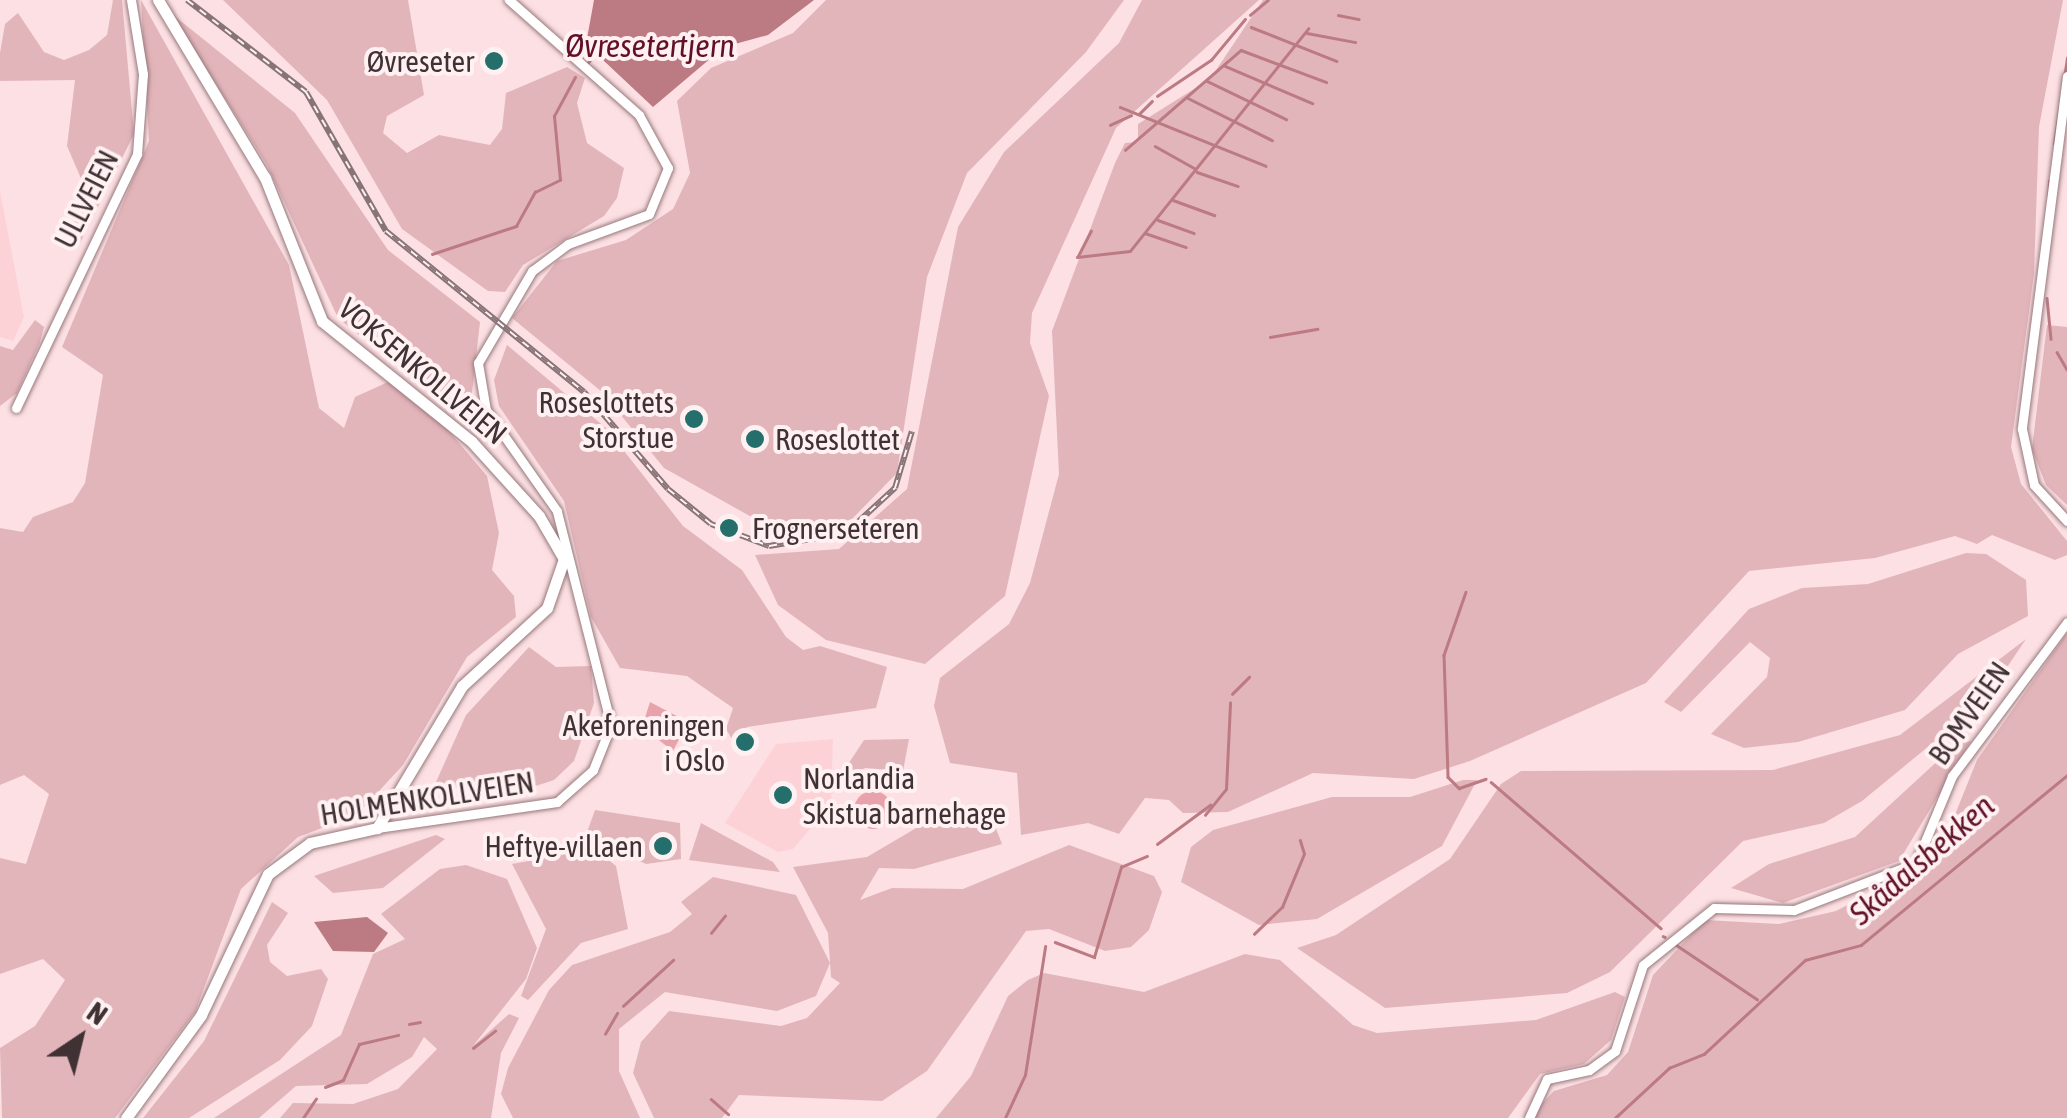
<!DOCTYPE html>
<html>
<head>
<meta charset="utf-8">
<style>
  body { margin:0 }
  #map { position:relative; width:2067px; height:1118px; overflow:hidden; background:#fce0e3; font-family:"Asap Condensed",sans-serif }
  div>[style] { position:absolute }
  .built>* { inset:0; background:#fdd2d7 }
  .green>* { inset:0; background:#e2b5bb }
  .water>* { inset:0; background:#bc7a83 }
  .stream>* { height:2.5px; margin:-1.25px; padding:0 1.25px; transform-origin:1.25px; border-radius:1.25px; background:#bc7a83 }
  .building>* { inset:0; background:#e8a2ab }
  .round { border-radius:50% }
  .roads { filter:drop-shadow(0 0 2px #97787c) drop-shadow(0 0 2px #97787c) }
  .minor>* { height:9px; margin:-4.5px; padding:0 4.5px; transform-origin:4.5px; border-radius:4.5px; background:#fff }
  .major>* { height:11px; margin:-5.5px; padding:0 5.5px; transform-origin:5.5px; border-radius:5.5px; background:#fff }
  .rail>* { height:6px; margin-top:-3px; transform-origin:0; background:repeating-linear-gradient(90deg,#fff1f2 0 8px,#887477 0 16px); box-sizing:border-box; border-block:2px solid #887477 }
  .dots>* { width:28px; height:28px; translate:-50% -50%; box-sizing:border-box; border:5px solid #fff1f2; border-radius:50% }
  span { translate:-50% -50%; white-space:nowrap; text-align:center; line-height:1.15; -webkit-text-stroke:8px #fff1f2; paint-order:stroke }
  .poi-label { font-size:30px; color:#403234 }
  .right { translate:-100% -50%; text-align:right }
  .left { translate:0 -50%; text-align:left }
  .street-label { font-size:30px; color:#403234 }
  .water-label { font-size:32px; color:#611027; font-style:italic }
  .north { position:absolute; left:30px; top:988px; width:100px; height:100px; -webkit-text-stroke:8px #fff1f2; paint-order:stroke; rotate:35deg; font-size:28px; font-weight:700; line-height:40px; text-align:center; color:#403234 }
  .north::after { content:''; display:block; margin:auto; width:35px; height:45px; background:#403234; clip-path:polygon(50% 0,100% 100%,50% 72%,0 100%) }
</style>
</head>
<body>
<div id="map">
  <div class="built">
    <div style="clip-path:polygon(0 191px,24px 317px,13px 341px,0 337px)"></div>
    <div style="clip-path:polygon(833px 739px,831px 804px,793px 849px,778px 852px,725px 823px,776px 744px)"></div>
  </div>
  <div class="green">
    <div style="clip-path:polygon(113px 0,122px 0,134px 134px,80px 243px,69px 230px,89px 197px,67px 146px,75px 80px,0 81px,0 53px,5px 24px,18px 13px,44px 52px,64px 60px,89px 50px,107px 35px)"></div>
    <div style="clip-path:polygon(141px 0,289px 265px,319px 408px,344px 428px,355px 397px,388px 382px,448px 430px,487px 476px,499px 533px,492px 570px,514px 596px,516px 617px,467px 657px,403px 765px,357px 815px,298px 837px,241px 889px,195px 1012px,115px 1118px,2px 1118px,0 1048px,35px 1026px,65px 980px,43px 959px,0 974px,0 858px,26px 864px,49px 794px,24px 775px,0 785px,0 528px,23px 532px,33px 517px,73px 502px,85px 483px,103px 375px,62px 347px,149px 141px)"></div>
    <div style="clip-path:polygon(223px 0,408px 0,424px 95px,387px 116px,383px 133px,407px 153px,439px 135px,490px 145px,502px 129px,506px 93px,567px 67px,585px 78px,577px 103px,587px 143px,624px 168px,617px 198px,604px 216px,523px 265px,505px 292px,488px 291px,402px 229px,327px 100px)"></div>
    <div style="clip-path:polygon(826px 0,1124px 0,1086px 52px,967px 173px,927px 277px,897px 473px,852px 519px,811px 532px,773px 529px,664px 468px,602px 392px,512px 318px,557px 261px,626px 240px,673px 209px,690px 173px,677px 101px,711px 68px,793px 33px)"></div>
    <div style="clip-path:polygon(1142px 0,1259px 0,1116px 128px,1032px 313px,1030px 343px,1049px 396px,1005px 596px,925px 664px,826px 640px,778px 605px,755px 555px,839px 549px,907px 489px,958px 227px,1004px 152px,1119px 43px)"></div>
    <div style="clip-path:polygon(1263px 0,2063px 0,2039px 127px,2034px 273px,2011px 447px,2021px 484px,2067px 541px,2067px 555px,2055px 560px,1992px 535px,1977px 544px,1955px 536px,1875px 558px,1749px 571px,1646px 683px,1470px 761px,1414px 779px,1313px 773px,1228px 812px,1183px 813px,1169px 800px,1145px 798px,1119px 834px,1088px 823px,1021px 835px,1017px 773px,950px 763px,934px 706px,940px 678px,1009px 624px,1030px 583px,1059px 474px,1052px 331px,1115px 163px,1125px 143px,1138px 142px,1138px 124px,1210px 79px)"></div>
    <div style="clip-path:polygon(172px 14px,295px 113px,388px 250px,480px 322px,471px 402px,497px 445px,338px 318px,267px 165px)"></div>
    <div style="clip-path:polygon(35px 320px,44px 327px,40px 342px,17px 393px,0 406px,0 346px,13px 350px)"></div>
    <div style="clip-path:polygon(2047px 325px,2067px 327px,2067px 505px,2046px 485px,2032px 449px)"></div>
    <div style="clip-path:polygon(507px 345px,606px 428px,683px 526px,742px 570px,786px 637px,803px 650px,820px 646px,887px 667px,876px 708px,747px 727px,733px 741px,726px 729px,733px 708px,687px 676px,620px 668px,591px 617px,564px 501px,499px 406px,494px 380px)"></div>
    <div style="clip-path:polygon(1966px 553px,1986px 554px,2026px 580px,2028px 616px,1958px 654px,1905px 710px,1798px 742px,1744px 748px,1711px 734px,1767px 677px,1770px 658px,1750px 642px,1681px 712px,1664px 702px,1749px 609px,1802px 588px,1868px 584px)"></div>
    <div style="clip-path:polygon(2067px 633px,2067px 1118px,1528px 1118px,1554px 1091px,1607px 1075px,1628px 1052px,1653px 975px,1705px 920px,1779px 924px,1836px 911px,1918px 868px,1944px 842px,1977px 760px)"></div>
    <div style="clip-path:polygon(2026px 639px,1985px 700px,1862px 801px,1824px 823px,1743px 841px,1610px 972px,1567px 993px,1385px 1008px,1297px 948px,1336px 935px,1450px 859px,1501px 784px,1521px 771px,1773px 770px,1900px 735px)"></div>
    <div style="clip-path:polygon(529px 647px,556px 667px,591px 666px,594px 703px,574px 761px,554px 780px,496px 799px,436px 782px,466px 715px)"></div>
    <div style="clip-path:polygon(909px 739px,903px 771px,865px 768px,837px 781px,864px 740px)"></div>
    <div style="clip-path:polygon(1971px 741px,1899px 861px,1783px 903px,1731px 888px,1769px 864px,1855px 837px,1956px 744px)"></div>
    <div style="clip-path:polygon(1463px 780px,1477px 780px,1442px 846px,1317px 919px,1259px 925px,1181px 882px,1191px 847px,1213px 830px,1332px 797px,1410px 797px)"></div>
    <div style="clip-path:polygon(595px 810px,680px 823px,681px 859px,646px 864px,586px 835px)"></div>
    <div style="clip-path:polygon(991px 816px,1002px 844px,914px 869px,879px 868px,860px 900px,892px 888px,963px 889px,1069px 845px,1154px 876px,1162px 892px,1149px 930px,1131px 947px,1105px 951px,1049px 929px,1026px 931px,927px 1071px,882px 1101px,739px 1095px,722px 1118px,654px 1118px,633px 1073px,641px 1042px,669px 1011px,781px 1026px,807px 1018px,840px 983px,831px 977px,828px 933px,793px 867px,867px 857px,923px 824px)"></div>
    <div style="clip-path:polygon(701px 823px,773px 862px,780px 872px,689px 860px)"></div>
    <div style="clip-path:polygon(436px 835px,445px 839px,383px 888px,333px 893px,314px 876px)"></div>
    <div style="clip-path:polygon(595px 849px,616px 866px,628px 929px,581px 943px,528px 1000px,521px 996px,546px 929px,512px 864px)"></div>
    <div style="clip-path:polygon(466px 865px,507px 879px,537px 948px,526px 979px,473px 1046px,509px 1014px,519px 1018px,501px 1053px,491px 1118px,280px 1118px,293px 1103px,353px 1104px,398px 1089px,437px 1049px,424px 1037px,412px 1057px,367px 1084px,296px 1086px,259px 1118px,214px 1118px,341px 1035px,373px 954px,405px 939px,381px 914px,440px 869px)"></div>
    <div style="clip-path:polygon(713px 877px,796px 895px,830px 963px,816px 996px,777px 1011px,665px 992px,619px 1029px,619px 1071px,640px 1118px,513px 1118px,501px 1094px,508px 1068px,549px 990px,572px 965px,670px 932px,692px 914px,681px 902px)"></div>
    <div style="clip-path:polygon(272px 902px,288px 913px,267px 945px,270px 962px,287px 976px,321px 969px,328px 979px,312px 1026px,280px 1060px,189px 1118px,143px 1118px,204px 1041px)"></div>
    <div style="clip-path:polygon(1245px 954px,1280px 960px,1353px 1025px,1377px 1033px,1536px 1020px,1615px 992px,1625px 997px,1611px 1040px,1584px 1064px,1540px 1074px,1508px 1118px,936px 1118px,971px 1076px,1008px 996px,1028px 980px,1044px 973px,1144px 992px)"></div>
  </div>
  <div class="water">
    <div style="clip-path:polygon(594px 0,814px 0,768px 35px,724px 47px,653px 107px,586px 44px)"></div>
    <div style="clip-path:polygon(367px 917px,388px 933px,374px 952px,333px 951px,314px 922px)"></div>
  </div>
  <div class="stream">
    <div style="left:1250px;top:15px;width:23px;rotate:-40deg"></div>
    <div style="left:1338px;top:15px;width:21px;rotate:11deg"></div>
    <div style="left:1251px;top:27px;width:92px;rotate:21.6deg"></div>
    <div style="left:1307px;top:33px;width:49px;rotate:10.6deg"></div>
    <div style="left:587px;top:64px;width:11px;rotate:-52deg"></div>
    <div style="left:1225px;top:66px;width:95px;rotate:23deg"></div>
    <div style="left:1207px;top:81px;width:88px;rotate:25.7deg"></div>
    <div style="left:1157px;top:96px;width:65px;rotate:-33.7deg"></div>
    <div style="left:1211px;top:60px;width:53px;rotate:-50.3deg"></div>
    <div style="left:1188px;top:98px;width:94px;rotate:26.6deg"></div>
    <div style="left:1120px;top:107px;width:157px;rotate:22deg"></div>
    <div style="left:1139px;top:114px;width:18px;rotate:-45deg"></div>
    <div style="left:1110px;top:125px;width:23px;rotate:-25deg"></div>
    <div style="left:2054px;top:144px;width:87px;rotate:-81.4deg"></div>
    <div style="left:1155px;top:146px;width:47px;rotate:29.3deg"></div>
    <div style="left:1125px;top:150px;width:153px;rotate:-40.8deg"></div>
    <div style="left:1241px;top:50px;width:91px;rotate:20.6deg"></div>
    <div style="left:1197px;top:172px;width:43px;rotate:18.9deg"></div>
    <div style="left:1173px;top:200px;width:44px;rotate:20.1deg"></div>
    <div style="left:2048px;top:201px;width:20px;rotate:-87deg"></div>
    <div style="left:1158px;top:220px;width:38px;rotate:20deg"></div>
    <div style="left:1145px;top:233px;width:43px;rotate:18.9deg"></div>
    <div style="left:432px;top:254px;width:89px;rotate:-18.4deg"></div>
    <div style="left:516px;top:226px;width:39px;rotate:-61deg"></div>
    <div style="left:535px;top:192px;width:28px;rotate:-26deg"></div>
    <div style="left:560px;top:180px;width:64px;rotate:-95.4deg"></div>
    <div style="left:554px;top:116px;width:44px;rotate:-61.7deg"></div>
    <div style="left:1078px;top:256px;width:28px;rotate:-63deg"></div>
    <div style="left:1077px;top:257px;width:53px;rotate:-6.5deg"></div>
    <div style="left:1130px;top:251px;width:285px;rotate:-51.3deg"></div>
    <div style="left:2047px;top:298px;width:41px;rotate:84.4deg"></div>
    <div style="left:1270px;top:337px;width:48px;rotate:-9.7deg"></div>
    <div style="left:2057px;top:352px;width:20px;rotate:60deg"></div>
    <div style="left:1466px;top:592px;width:67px;rotate:109.2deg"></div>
    <div style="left:1444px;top:655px;width:122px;rotate:88.1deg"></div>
    <div style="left:1448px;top:777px;width:16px;rotate:45deg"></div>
    <div style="left:1459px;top:788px;width:28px;rotate:-19deg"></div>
    <div style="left:1232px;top:694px;width:24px;rotate:-45deg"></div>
    <div style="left:1491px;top:782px;width:224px;rotate:40.7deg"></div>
    <div style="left:1205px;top:815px;width:33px;rotate:-51deg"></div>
    <div style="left:1226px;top:789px;width:86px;rotate:-87.3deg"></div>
    <div style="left:1157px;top:844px;width:66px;rotate:-36.3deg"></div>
    <div style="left:711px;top:933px;width:22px;rotate:-51deg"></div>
    <div style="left:1254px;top:934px;width:39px;rotate:-44deg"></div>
    <div style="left:1282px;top:907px;width:57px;rotate:-67.5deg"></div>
    <div style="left:1304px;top:854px;width:14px;rotate:-107deg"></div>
    <div style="left:1663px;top:936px;width:2px;rotate:27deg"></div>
    <div style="left:1055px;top:942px;width:42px;rotate:21deg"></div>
    <div style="left:1094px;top:957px;width:94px;rotate:-73.3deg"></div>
    <div style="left:1121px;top:867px;width:28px;rotate:-23deg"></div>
    <div style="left:1675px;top:944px;width:99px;rotate:33.9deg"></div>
    <div style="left:623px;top:1006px;width:68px;rotate:-42.6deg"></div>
    <div style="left:409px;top:1024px;width:11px;rotate:-10deg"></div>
    <div style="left:605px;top:1034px;width:24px;rotate:-60deg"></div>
    <div style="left:473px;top:1048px;width:28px;rotate:-38deg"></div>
    <div style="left:325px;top:1087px;width:19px;rotate:-21deg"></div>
    <div style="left:343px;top:1080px;width:39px;rotate:-66deg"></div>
    <div style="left:359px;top:1044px;width:40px;rotate:-13deg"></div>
    <div style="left:711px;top:1099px;width:23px;rotate:41deg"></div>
    <div style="left:303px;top:1118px;width:23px;rotate:-56deg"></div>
    <div style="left:1005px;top:1118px;width:47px;rotate:-65.1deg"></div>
    <div style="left:1025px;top:1075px;width:130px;rotate:-81.1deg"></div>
    <div style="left:1615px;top:1118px;width:74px;rotate:-42.8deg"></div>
    <div style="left:1669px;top:1068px;width:38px;rotate:-22deg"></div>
    <div style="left:1704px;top:1054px;width:138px;rotate:-42.9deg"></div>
    <div style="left:1805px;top:960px;width:58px;rotate:-15deg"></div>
    <div style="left:1861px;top:945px;width:267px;rotate:-39.5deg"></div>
  </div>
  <div class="building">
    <div style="clip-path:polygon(650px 702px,688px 722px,673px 751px,642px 727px)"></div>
    <div class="round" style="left:854px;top:791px;width:38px;height:38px"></div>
  </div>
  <div class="roads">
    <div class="minor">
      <div style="left:2067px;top:76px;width:356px;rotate:97.3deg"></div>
      <div style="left:2022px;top:429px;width:57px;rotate:77.9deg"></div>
      <div style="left:2034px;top:485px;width:49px;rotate:47.5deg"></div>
      <div style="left:16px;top:408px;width:281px;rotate:-64.5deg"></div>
      <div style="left:137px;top:154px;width:80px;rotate:-85.7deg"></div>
      <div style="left:143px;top:74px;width:75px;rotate:-99.2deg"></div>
      <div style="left:377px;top:828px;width:182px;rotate:-8.2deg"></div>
      <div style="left:557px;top:802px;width:48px;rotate:-41.6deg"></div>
      <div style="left:593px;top:770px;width:48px;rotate:-68.2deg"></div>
      <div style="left:611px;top:725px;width:221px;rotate:-104.2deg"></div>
      <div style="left:557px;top:511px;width:123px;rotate:-125.1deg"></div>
      <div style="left:486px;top:410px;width:48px;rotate:-99.7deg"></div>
      <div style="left:478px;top:363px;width:107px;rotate:-59.6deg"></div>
      <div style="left:532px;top:271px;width:45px;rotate:-36.9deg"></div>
      <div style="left:568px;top:244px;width:86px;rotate:-20.3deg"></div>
      <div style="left:649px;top:214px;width:50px;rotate:-67.6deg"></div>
      <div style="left:668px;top:168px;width:60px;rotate:-118.7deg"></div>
      <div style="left:639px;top:115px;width:174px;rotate:-138.5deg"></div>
      <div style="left:1529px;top:1118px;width:43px;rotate:-65.2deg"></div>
      <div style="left:1547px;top:1079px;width:43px;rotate:-12.1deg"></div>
      <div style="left:1589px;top:1070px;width:32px;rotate:-36deg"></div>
      <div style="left:1615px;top:1051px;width:90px;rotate:-72deg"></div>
      <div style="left:1643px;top:965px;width:91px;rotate:-38.8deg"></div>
      <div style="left:1714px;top:908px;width:80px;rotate:1.4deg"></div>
      <div style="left:1794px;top:910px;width:131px;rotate:-21.1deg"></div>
      <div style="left:1916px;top:863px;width:94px;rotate:-67.5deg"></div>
      <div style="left:1952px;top:776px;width:192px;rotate:-53.2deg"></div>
    </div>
    <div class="major">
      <div style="left:126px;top:1118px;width:127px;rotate:-53.9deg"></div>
      <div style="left:201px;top:1015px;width:156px;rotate:-64.6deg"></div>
      <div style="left:268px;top:874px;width:52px;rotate:-36.4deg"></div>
      <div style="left:310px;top:843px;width:69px;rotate:-12.6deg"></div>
      <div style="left:377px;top:828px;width:165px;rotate:-59.1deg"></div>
      <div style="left:462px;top:686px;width:115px;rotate:-42.5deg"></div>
      <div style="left:547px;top:608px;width:52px;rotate:-70.9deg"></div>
      <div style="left:564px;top:559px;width:50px;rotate:-120.2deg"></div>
      <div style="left:539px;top:516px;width:101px;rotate:-132.2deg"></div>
      <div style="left:471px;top:441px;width:191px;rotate:-141.2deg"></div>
      <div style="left:322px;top:321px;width:154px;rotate:-111.7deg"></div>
      <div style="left:265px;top:178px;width:208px;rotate:-121deg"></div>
    </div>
  </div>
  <div class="rail">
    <div style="left:187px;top:0;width:150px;rotate:37.7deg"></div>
    <div style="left:306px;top:92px;width:160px;rotate:60.1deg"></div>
    <div style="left:386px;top:231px;width:255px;rotate:39.1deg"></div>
    <div style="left:584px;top:392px;width:128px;rotate:49.1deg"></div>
    <div style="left:668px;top:489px;width:55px;rotate:39.1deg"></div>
    <div style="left:711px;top:524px;width:62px;rotate:20.8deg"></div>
    <div style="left:769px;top:546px;width:78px;rotate:-9.6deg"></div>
    <div style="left:846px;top:533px;width:67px;rotate:-42.6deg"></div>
    <div style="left:895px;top:488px;width:59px;rotate:-73.4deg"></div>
  </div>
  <div class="dots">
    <div style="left:494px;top:61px;background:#246f6b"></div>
    <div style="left:694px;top:419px;background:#246f6b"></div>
    <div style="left:755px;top:439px;background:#246f6b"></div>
    <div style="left:729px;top:528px;background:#246f6b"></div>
    <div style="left:745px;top:742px;background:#246f6b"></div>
    <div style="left:783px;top:795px;background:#246f6b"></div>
    <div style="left:663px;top:846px;background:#246f6b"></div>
  </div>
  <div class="poi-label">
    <span class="right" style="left:474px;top:61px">Øvreseter</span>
    <span class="right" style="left:674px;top:419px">Roseslottets<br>Storstue</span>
    <span class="left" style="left:775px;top:439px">Roseslottet</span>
    <span class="left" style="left:752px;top:528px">Frognerseteren</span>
    <span class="right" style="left:725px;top:742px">Akeforeningen<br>i Oslo</span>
    <span class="left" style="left:803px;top:795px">Norlandia<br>Skistua barnehage</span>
    <span class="right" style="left:643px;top:846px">Heftye-villaen</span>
  </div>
  <div class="street-label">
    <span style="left:86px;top:199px;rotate:-63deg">ULLVEIEN</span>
    <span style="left:423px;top:371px;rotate:40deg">VOKSENKOLLVEIEN</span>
    <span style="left:1969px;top:713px;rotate:-55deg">BOMVEIEN</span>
    <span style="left:427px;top:798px;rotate:-9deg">HOLMENKOLLVEIEN</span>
  </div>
  <div class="water-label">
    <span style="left:650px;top:46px">Øvresetertjern</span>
    <span style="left:1922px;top:860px;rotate:-41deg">Skådalsbekken</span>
  </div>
  <div class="north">N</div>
</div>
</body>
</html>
